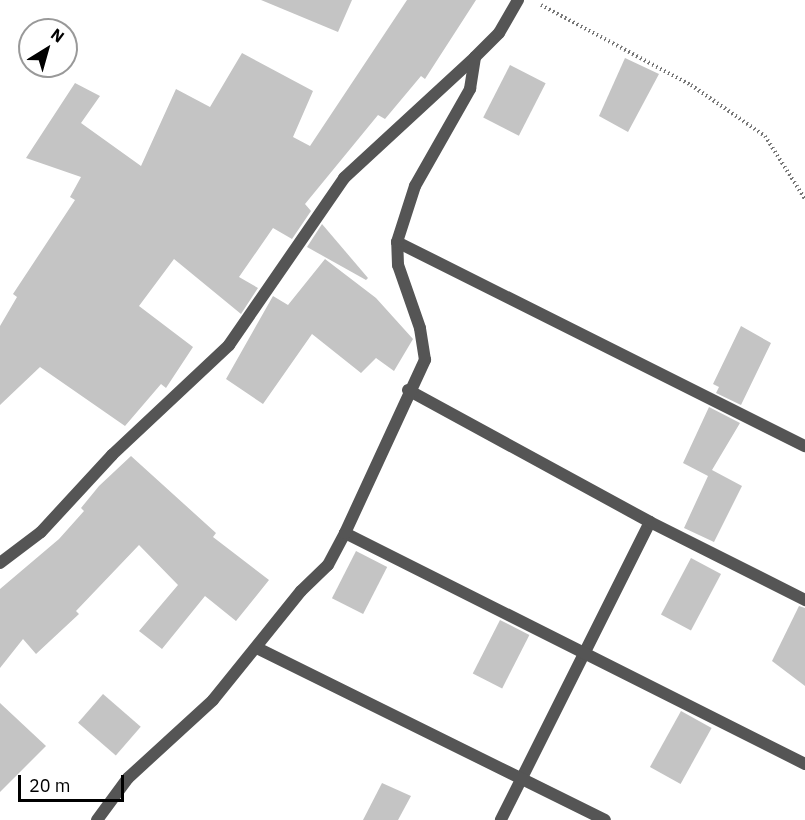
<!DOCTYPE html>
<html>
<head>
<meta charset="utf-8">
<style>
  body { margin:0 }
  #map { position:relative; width:805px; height:820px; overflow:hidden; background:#fff; font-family:"IBM Plex Sans",sans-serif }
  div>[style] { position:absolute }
  .building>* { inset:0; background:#c4c4c4; transform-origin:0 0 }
  .path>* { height:4px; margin-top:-2px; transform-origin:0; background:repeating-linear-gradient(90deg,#777 0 1.5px,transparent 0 4.5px) }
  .minor>* { height:12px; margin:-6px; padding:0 6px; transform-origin:6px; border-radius:6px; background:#555 }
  span { translate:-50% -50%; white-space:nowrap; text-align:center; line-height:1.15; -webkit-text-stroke:4.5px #fff; paint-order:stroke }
  .north { position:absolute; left:18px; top:18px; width:60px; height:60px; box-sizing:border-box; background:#fff; border:2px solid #999; border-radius:50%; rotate:37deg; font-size:16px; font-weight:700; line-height:24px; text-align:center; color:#000 }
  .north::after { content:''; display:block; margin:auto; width:21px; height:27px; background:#000; clip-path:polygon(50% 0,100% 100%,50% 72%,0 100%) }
  .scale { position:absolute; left:18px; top:775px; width:106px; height:27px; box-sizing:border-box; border:3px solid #000; border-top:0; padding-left:8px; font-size:18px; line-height:21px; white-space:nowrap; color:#000; -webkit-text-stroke:4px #fff; paint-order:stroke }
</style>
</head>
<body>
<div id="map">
  <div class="building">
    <div style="clip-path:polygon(261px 0,352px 0,338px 32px)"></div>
    <div style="clip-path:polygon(407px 0,476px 0,425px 79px,421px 76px,385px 119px,378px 115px,305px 204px,311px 211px,292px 239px,273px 228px,239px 277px,258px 288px,241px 314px,174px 259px,139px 306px,193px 347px,166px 388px,161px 384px,125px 426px,40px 367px,0 405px,0 326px,17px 297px,13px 294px,75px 200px,70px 197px,81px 177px,26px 158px,75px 83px,100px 96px,81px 123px,141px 166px,176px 89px,210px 107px,242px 53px,313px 91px,293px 137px,310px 146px)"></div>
    <div style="clip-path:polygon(625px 58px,659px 74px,628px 132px,599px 116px)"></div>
    <div style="left:510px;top:65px;width:40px;height:59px;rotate:27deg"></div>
    <div style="clip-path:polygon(322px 224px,368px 278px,366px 280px,307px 247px)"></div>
    <div style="clip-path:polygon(325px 259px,376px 298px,413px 339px,394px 371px,376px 358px,361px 373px,312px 334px,263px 404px,226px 379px,273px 296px,288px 305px)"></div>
    <div style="clip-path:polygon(741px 326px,771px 343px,741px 405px,716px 393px,719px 387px,713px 384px)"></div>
    <div style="clip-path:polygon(709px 407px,740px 423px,712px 470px,742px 486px,714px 542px,684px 528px,708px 476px,683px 463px)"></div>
    <div style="clip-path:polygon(131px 456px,216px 533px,213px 537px,269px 580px,236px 621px,205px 596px,162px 649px,139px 631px,178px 585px,139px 545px,76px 611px,79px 614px,36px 654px,23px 639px,0 668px,0 589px,59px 539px,84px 511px,81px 508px,99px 486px)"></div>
    <div style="left:356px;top:551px;width:35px;height:53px;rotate:27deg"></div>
    <div style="left:691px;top:558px;width:34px;height:64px;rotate:28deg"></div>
    <div style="clip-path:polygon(799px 606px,805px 608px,805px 686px,772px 661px)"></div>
    <div style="left:500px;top:620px;width:33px;height:60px;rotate:27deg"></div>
    <div style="left:103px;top:694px;width:50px;height:38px;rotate:41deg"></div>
    <div style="clip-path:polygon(0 703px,46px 746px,0 792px)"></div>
    <div style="left:681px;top:711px;width:35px;height:64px;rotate:29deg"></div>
    <div style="clip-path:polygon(382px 783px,411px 796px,398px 820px,363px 820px)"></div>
  </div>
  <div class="path">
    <div style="left:541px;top:5px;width:170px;rotate:28.1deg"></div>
    <div style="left:691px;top:85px;width:90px;rotate:34.6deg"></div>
    <div style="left:765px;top:136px;width:75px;rotate:57.6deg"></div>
  </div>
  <div class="minor">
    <div style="left:397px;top:242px;width:456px;rotate:26.6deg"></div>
    <div style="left:408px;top:390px;width:276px;rotate:28.6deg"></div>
    <div style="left:650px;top:522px;width:333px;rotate:116.6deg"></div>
    <div style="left:650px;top:522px;width:174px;rotate:26.7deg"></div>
    <div style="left:345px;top:533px;width:515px;rotate:26.66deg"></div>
    <div style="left:0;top:563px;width:51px;rotate:-37.1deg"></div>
    <div style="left:41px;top:532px;width:105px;rotate:-47.3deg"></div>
    <div style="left:112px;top:455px;width:161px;rotate:-43.2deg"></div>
    <div style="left:229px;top:345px;width:203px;rotate:-55.4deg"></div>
    <div style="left:344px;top:178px;width:178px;rotate:-42.7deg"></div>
    <div style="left:475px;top:57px;width:34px;rotate:-45deg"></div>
    <div style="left:499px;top:33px;width:38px;rotate:-60deg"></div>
    <div style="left:257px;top:648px;width:388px;rotate:26.3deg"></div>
    <div style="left:97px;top:820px;width:52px;rotate:-53.6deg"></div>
    <div style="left:128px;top:778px;width:115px;rotate:-42.5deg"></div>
    <div style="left:213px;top:700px;width:140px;rotate:-51.1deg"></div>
    <div style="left:301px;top:591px;width:37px;rotate:-44deg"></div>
    <div style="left:328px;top:565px;width:36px;rotate:-62deg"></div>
    <div style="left:345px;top:533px;width:191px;rotate:-65.2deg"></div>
    <div style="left:425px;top:360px;width:32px;rotate:-99deg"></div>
    <div style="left:420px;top:328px;width:67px;rotate:-109.2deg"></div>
    <div style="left:398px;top:265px;width:23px;rotate:-92deg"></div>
    <div style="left:397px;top:242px;width:59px;rotate:-72.2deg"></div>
    <div style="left:415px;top:186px;width:112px;rotate:-60.4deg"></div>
    <div style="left:470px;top:89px;width:32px;rotate:-81deg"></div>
  </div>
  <div class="north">N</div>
  <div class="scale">20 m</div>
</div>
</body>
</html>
